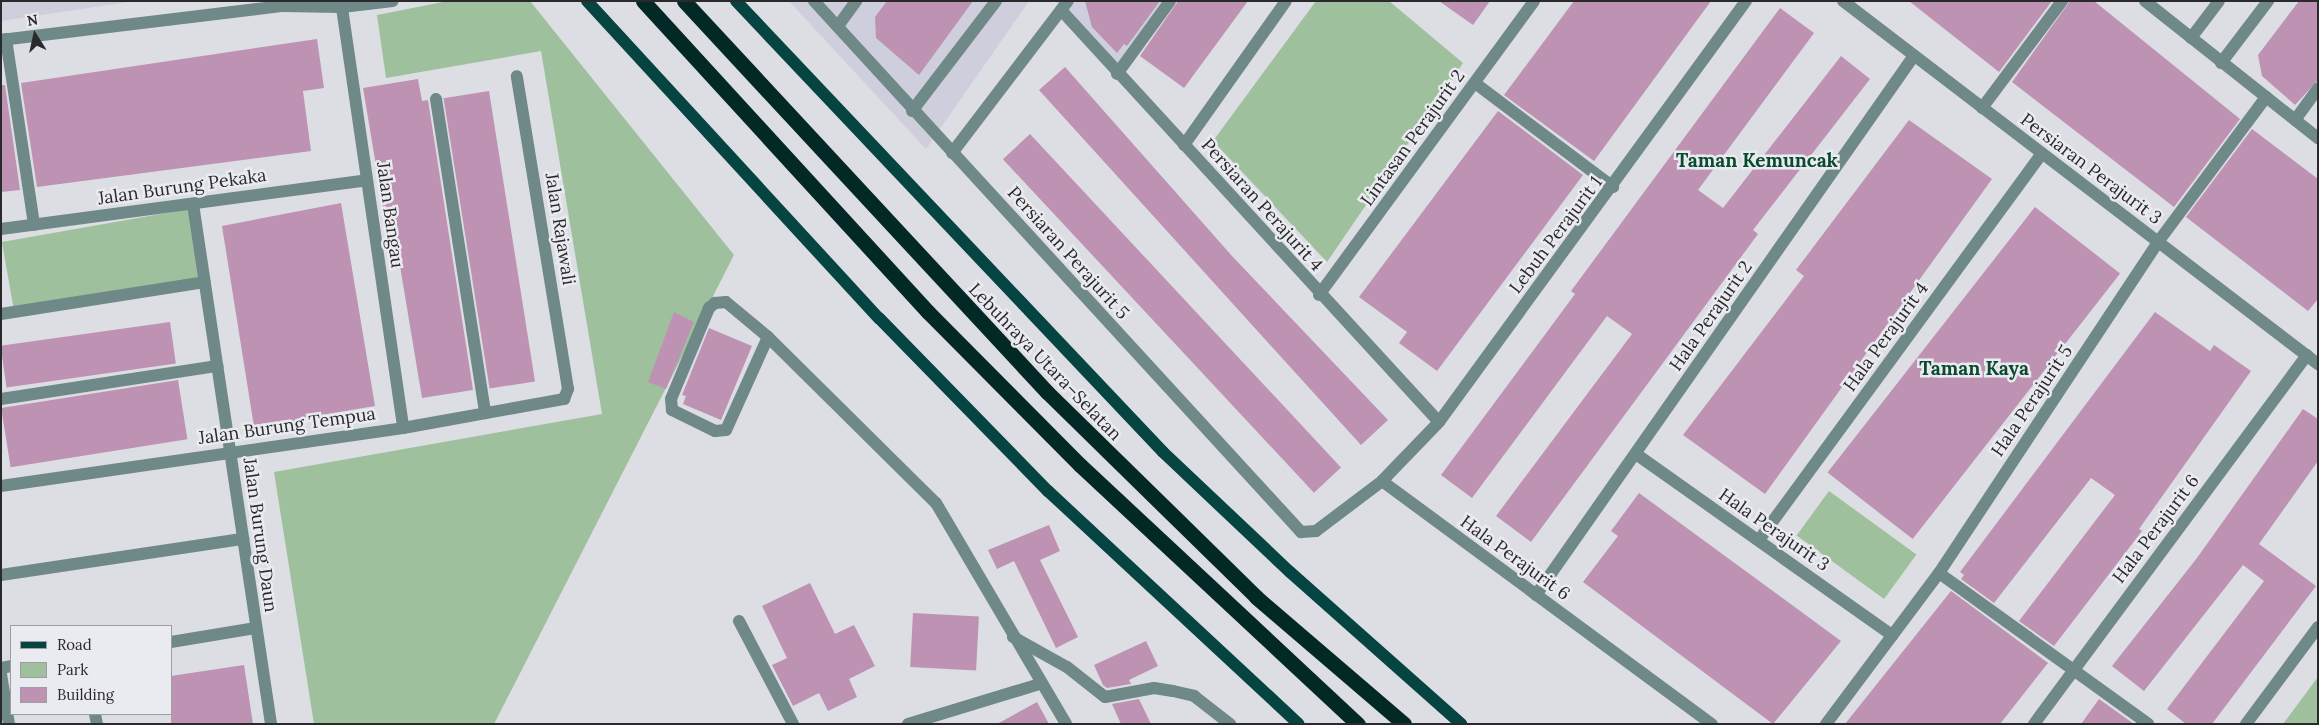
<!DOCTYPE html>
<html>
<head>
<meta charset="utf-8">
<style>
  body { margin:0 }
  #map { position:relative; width:2319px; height:725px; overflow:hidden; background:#dddde4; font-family:Lora,serif }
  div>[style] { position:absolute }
  .built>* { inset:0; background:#cecedc }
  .green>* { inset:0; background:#9fc09c; transform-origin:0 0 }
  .building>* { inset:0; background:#be92b2; transform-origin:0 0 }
  .minor>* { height:12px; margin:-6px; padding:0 6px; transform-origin:6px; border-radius:6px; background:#6e8987 }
  .major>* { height:12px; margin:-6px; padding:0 6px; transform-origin:6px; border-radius:6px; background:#054441 }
  .highway>* { height:15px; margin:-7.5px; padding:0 7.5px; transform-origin:7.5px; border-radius:7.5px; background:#032927 }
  span { translate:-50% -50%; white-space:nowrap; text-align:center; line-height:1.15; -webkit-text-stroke:5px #eaeaf1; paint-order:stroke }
  .street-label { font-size:18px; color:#2a2a2c }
  .neighbourhood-label { font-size:19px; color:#0b4b2d; font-weight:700 }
  .frame { position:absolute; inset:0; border:2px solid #2a2a2c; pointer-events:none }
  .legend { position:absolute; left:10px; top:625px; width:162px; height:90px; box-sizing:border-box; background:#eaeaf1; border:1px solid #9d9da2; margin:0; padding:6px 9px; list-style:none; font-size:15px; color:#2a2a2c }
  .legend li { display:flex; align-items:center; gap:10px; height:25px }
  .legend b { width:25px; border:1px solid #9d9da2 }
  .north { position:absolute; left:10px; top:10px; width:50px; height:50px; -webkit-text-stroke:4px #eaeaf1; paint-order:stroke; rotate:350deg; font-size:14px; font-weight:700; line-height:20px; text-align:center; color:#2a2a2c }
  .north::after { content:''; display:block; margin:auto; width:18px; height:22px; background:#2a2a2c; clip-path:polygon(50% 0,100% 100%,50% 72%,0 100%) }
</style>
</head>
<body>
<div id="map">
  <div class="built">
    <div style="clip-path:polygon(1px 1px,135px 1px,1px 21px)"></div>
    <div style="clip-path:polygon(789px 1px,1029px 1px,926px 149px)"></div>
    <div style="clip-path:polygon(1055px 1px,1170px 1px,1117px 74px)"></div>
  </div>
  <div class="green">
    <div style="clip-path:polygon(448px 1px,530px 1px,734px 255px,494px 724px,314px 724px,274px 472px,602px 414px,541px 51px,386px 78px,377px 15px)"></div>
    <div style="clip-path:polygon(1316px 1px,1389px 1px,1463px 63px,1327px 262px,1213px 141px)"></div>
    <div style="left:189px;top:209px;width:73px;height:190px;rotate:80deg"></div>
    <div style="left:1829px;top:491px;width:108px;height:55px;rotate:36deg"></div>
    <div style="clip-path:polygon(2318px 677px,2318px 724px,2283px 724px)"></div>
  </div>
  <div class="building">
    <div style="clip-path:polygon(887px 1px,973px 1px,919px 75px,876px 38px,875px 17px)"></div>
    <div style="clip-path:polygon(1085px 1px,1160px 1px,1127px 46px,1124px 44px,1117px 53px,1092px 27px)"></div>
    <div style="clip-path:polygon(1178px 1px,1248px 1px,1184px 88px,1140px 56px)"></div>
    <div style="clip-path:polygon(1439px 1px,1490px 1px,1473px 25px)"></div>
    <div style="clip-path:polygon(1574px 1px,1711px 1px,1594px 161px,1504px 95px)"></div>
    <div style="clip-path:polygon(1909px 1px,2052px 1px,1999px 72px)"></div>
    <div style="clip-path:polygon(2070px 1px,2094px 1px,2240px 119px,2174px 207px,2012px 82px)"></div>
    <div style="clip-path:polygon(2299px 1px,2318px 1px,2318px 80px,2295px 105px,2262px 76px,2258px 55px)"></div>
    <div style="clip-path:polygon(1780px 8px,1814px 33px,1698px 190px,1723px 208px,1841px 56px,1870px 79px,1753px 230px,1758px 234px,1531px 542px,1496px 516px,1632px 334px,1607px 316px,1472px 498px,1441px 475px,1575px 294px,1571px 291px)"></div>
    <div style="clip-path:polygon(317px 39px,324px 88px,303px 91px,311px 151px,37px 187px,21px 83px)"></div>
    <div style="clip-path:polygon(1065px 67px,1232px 256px,1388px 420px,1361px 445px,1039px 90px)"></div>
    <div style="clip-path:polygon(418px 79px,422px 101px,428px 100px,473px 390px,422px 398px,396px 242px,389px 243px,363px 88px)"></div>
    <div style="clip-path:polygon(1px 85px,5px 85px,20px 190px,1px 192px)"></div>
    <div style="left:489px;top:91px;width:294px;height:46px;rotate:81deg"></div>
    <div style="clip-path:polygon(1498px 111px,1583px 175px,1437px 371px,1399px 343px,1407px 332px,1359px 297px)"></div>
    <div style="clip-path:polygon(1909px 120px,1992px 179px,1765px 494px,1683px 435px,1804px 276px,1796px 270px)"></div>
    <div style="clip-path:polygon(2252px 129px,2318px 179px,2318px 299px,2308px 311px,2186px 217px)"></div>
    <div style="left:1030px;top:134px;width:456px;height:37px;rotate:47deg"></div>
    <div style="clip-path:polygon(341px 203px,375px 406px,303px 418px,304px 425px,255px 433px,222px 226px)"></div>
    <div style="left:2035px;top:207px;width:108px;height:337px;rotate:38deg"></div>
    <div style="clip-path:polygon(674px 312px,694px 322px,666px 389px,648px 382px)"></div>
    <div style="clip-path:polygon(2155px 312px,2210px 351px,2214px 345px,2251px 371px,2139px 529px,2142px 531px,2054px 646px,2019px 621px,2115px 495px,2091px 478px,1994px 603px,1961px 579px,1964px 575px,1960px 572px)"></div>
    <div style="left:170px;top:322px;width:42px;height:171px;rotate:82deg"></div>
    <div style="clip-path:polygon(709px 328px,752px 346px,721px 420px,683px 404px,686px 396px,682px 395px)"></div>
    <div style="left:178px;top:380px;width:60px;height:179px;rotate:81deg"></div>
    <div style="clip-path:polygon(2303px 409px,2318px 419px,2318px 461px,2259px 544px,2316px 586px,2212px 724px,2186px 724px,2167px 709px,2264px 581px,2243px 565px,2144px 691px,2112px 666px,2197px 558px)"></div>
    <div style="clip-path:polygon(1639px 493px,1841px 641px,1773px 724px,1583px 582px,1618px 536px,1611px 531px)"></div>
    <div style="clip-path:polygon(1049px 525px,1060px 551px,1040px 560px,1078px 637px,1056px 648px,1014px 561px,997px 569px,988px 550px)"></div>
    <div style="clip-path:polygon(810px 583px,835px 634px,854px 625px,875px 666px,849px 679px,857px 697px,828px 711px,819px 693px,793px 706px,772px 665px,787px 658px,762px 606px)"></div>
    <div style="clip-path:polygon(1951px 591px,2048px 663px,2000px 724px,1845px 724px)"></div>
    <div style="left:913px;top:613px;width:66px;height:54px;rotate:3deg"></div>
    <div style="clip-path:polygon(1146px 641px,1158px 666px,1129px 680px,1131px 684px,1107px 688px,1103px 685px,1094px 665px)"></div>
    <div style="clip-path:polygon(244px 665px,253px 724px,171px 724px,171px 676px)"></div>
    <div style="clip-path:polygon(1139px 699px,1151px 724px,1121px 724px,1112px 704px)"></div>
    <div style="clip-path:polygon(2099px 699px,2134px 724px,2081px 724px)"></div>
    <div style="clip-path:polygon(1037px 702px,1049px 724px,997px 724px)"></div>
  </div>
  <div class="minor">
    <div style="left:341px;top:1px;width:431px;rotate:81.7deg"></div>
    <div style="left:814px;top:1px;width:721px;rotate:47.47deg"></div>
    <div style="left:1301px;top:532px;width:15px;rotate:-4deg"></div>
    <div style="left:1316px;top:531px;width:83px;rotate:-37.1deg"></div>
    <div style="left:1382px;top:481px;width:410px;rotate:36.4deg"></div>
    <div style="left:1843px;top:1px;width:598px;rotate:37.39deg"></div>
    <div style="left:2145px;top:1px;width:221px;rotate:38.4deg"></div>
    <div style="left:1061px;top:10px;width:559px;rotate:47.46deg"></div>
    <div style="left:838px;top:26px;width:31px;rotate:-54deg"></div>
    <div style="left:2191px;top:38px;width:46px;rotate:-52.9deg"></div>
    <div style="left:6px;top:39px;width:188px;rotate:81.4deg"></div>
    <div style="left:1px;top:40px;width:282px;rotate:-6.9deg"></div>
    <div style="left:281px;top:6px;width:61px;rotate:0.9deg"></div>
    <div style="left:342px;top:7px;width:51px;rotate:-6.7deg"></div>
    <div style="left:2221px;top:63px;width:78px;rotate:-52.8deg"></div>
    <div style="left:1117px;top:74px;width:90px;rotate:-54deg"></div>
    <div style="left:1475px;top:83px;width:173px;rotate:37deg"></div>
    <div style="left:436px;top:99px;width:318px;rotate:81.1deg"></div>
    <div style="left:1982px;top:108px;width:134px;rotate:-53.2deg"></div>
    <div style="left:912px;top:111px;width:138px;rotate:-52.6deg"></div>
    <div style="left:2295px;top:120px;width:39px;rotate:-54deg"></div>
    <div style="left:1184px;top:145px;width:176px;rotate:-54.7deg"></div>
    <div style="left:952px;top:153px;width:191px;rotate:-52.7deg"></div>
    <div style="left:193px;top:204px;width:526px;rotate:81.47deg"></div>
    <div style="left:1px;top:229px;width:369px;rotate:-7.6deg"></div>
    <div style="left:1319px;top:295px;width:364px;rotate:-53.8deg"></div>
    <div style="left:1px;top:314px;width:206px;rotate:-8.9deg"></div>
    <div style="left:768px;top:337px;width:102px;rotate:114.3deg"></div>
    <div style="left:726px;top:430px;width:11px;rotate:175deg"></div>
    <div style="left:715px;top:431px;width:48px;rotate:-154deg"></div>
    <div style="left:672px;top:410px;width:11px;rotate:-95deg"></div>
    <div style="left:671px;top:399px;width:99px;rotate:-67.3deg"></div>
    <div style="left:709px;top:308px;width:8px;rotate:-40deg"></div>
    <div style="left:715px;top:303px;width:11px;rotate:-5deg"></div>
    <div style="left:726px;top:302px;width:55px;rotate:39.8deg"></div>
    <div style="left:768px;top:337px;width:236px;rotate:44.7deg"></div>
    <div style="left:936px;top:503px;width:256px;rotate:59.5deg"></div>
    <div style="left:1px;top:399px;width:219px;rotate:-8.7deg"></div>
    <div style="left:1636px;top:454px;width:314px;rotate:35.3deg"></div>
    <div style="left:1382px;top:481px;width:82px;rotate:-46deg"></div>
    <div style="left:1439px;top:422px;width:521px;rotate:-53.9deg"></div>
    <div style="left:1px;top:486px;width:406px;rotate:-8.2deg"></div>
    <div style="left:403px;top:428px;width:164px;rotate:-10.2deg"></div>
    <div style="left:564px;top:399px;width:11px;rotate:-68deg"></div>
    <div style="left:568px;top:389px;width:317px;rotate:-99.3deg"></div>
    <div style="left:1759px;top:540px;width:479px;rotate:-53.8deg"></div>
    <div style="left:1939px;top:573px;width:258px;rotate:35.8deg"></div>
    <div style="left:1px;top:575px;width:245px;rotate:-8.5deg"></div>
    <div style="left:1536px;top:595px;width:657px;rotate:-54.98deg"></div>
    <div style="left:739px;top:621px;width:116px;rotate:62.3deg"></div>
    <div style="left:1013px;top:637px;width:62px;rotate:29.1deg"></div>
    <div style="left:1067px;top:667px;width:48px;rotate:38.3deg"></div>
    <div style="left:1105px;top:697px;width:50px;rotate:-10.4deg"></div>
    <div style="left:1154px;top:688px;width:19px;rotate:9deg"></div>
    <div style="left:1173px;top:691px;width:22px;rotate:13deg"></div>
    <div style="left:1194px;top:696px;width:46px;rotate:37.9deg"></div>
    <div style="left:171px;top:642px;width:86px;rotate:-9.4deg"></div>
    <div style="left:1px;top:668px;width:10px;rotate:-11deg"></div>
    <div style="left:1px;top:674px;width:51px;rotate:80.9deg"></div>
    <div style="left:95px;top:714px;width:10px;rotate:79deg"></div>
    <div style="left:908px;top:724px;width:138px;rotate:-16.9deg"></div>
    <div style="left:1826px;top:724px;width:189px;rotate:-53.2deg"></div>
    <div style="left:1939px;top:573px;width:397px;rotate:-56.5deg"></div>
    <div style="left:2158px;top:242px;width:181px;rotate:-53.3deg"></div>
    <div style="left:2034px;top:724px;width:459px;rotate:-53.5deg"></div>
    <div style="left:2246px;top:724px;width:121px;rotate:-53.4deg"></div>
  </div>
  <div class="major">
    <div style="left:587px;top:1px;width:431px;rotate:47.4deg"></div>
    <div style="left:879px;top:318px;width:242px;rotate:45.7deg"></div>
    <div style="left:1048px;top:491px;width:342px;rotate:42.9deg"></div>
    <div style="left:736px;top:1px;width:621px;rotate:46.57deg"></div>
    <div style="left:1163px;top:452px;width:175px;rotate:43.4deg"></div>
    <div style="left:1290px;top:572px;width:229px;rotate:41.6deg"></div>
  </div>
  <div class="highway">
    <div style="left:643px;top:1px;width:422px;rotate:47.5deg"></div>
    <div style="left:928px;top:312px;width:216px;rotate:45.2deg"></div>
    <div style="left:1080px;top:465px;width:380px;rotate:43deg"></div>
    <div style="left:684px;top:1px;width:534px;rotate:47.13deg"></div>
    <div style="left:1047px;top:392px;width:293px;rotate:44.4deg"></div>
    <div style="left:1256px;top:597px;width:195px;rotate:40.6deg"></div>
  </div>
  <div class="street-label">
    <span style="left:1413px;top:138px;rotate:-54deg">Lintasan Perajurit 2</span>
    <span style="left:2091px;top:169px;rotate:37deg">Persiaran Perajurit 3</span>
    <span style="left:182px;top:187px;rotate:-8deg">Jalan Burung Pekaka</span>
    <span style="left:1262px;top:205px;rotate:48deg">Persiaran Perajurit 4</span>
    <span style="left:390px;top:215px;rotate:82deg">Jalan Bangau</span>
    <span style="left:560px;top:229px;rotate:81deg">Jalan Rajawali</span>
    <span style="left:1556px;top:235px;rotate:-53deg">Lebuh Perajurit 1</span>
    <span style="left:1068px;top:253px;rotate:48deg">Persiaran Perajurit 5</span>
    <span style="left:1711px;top:316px;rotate:-55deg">Hala Perajurit 2</span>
    <span style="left:1886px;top:337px;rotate:-54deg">Hala Perajurit 4</span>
    <span style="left:1045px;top:362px;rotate:46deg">Lebuhraya Utara–Selatan</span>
    <span style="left:2032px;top:401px;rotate:-56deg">Hala Perajurit 5</span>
    <span style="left:287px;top:426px;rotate:-8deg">Jalan Burung Tempua</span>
    <span style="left:2156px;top:529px;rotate:-53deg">Hala Perajurit 6</span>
    <span style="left:1774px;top:530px;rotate:35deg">Hala Perajurit 3</span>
    <span style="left:260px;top:535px;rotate:82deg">Jalan Burung Daun</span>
    <span style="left:1515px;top:558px;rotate:36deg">Hala Perajurit 6</span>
  </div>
  <div class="neighbourhood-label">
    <span style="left:1757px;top:161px">Taman Kemuncak</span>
    <span style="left:1974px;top:369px">Taman Kaya</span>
  </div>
  <div class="frame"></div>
  <ul class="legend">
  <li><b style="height:6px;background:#054441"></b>Road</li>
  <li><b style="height:14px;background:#9fc09c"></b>Park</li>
  <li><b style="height:14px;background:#be92b2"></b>Building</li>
  </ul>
  <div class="north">N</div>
</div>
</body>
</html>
